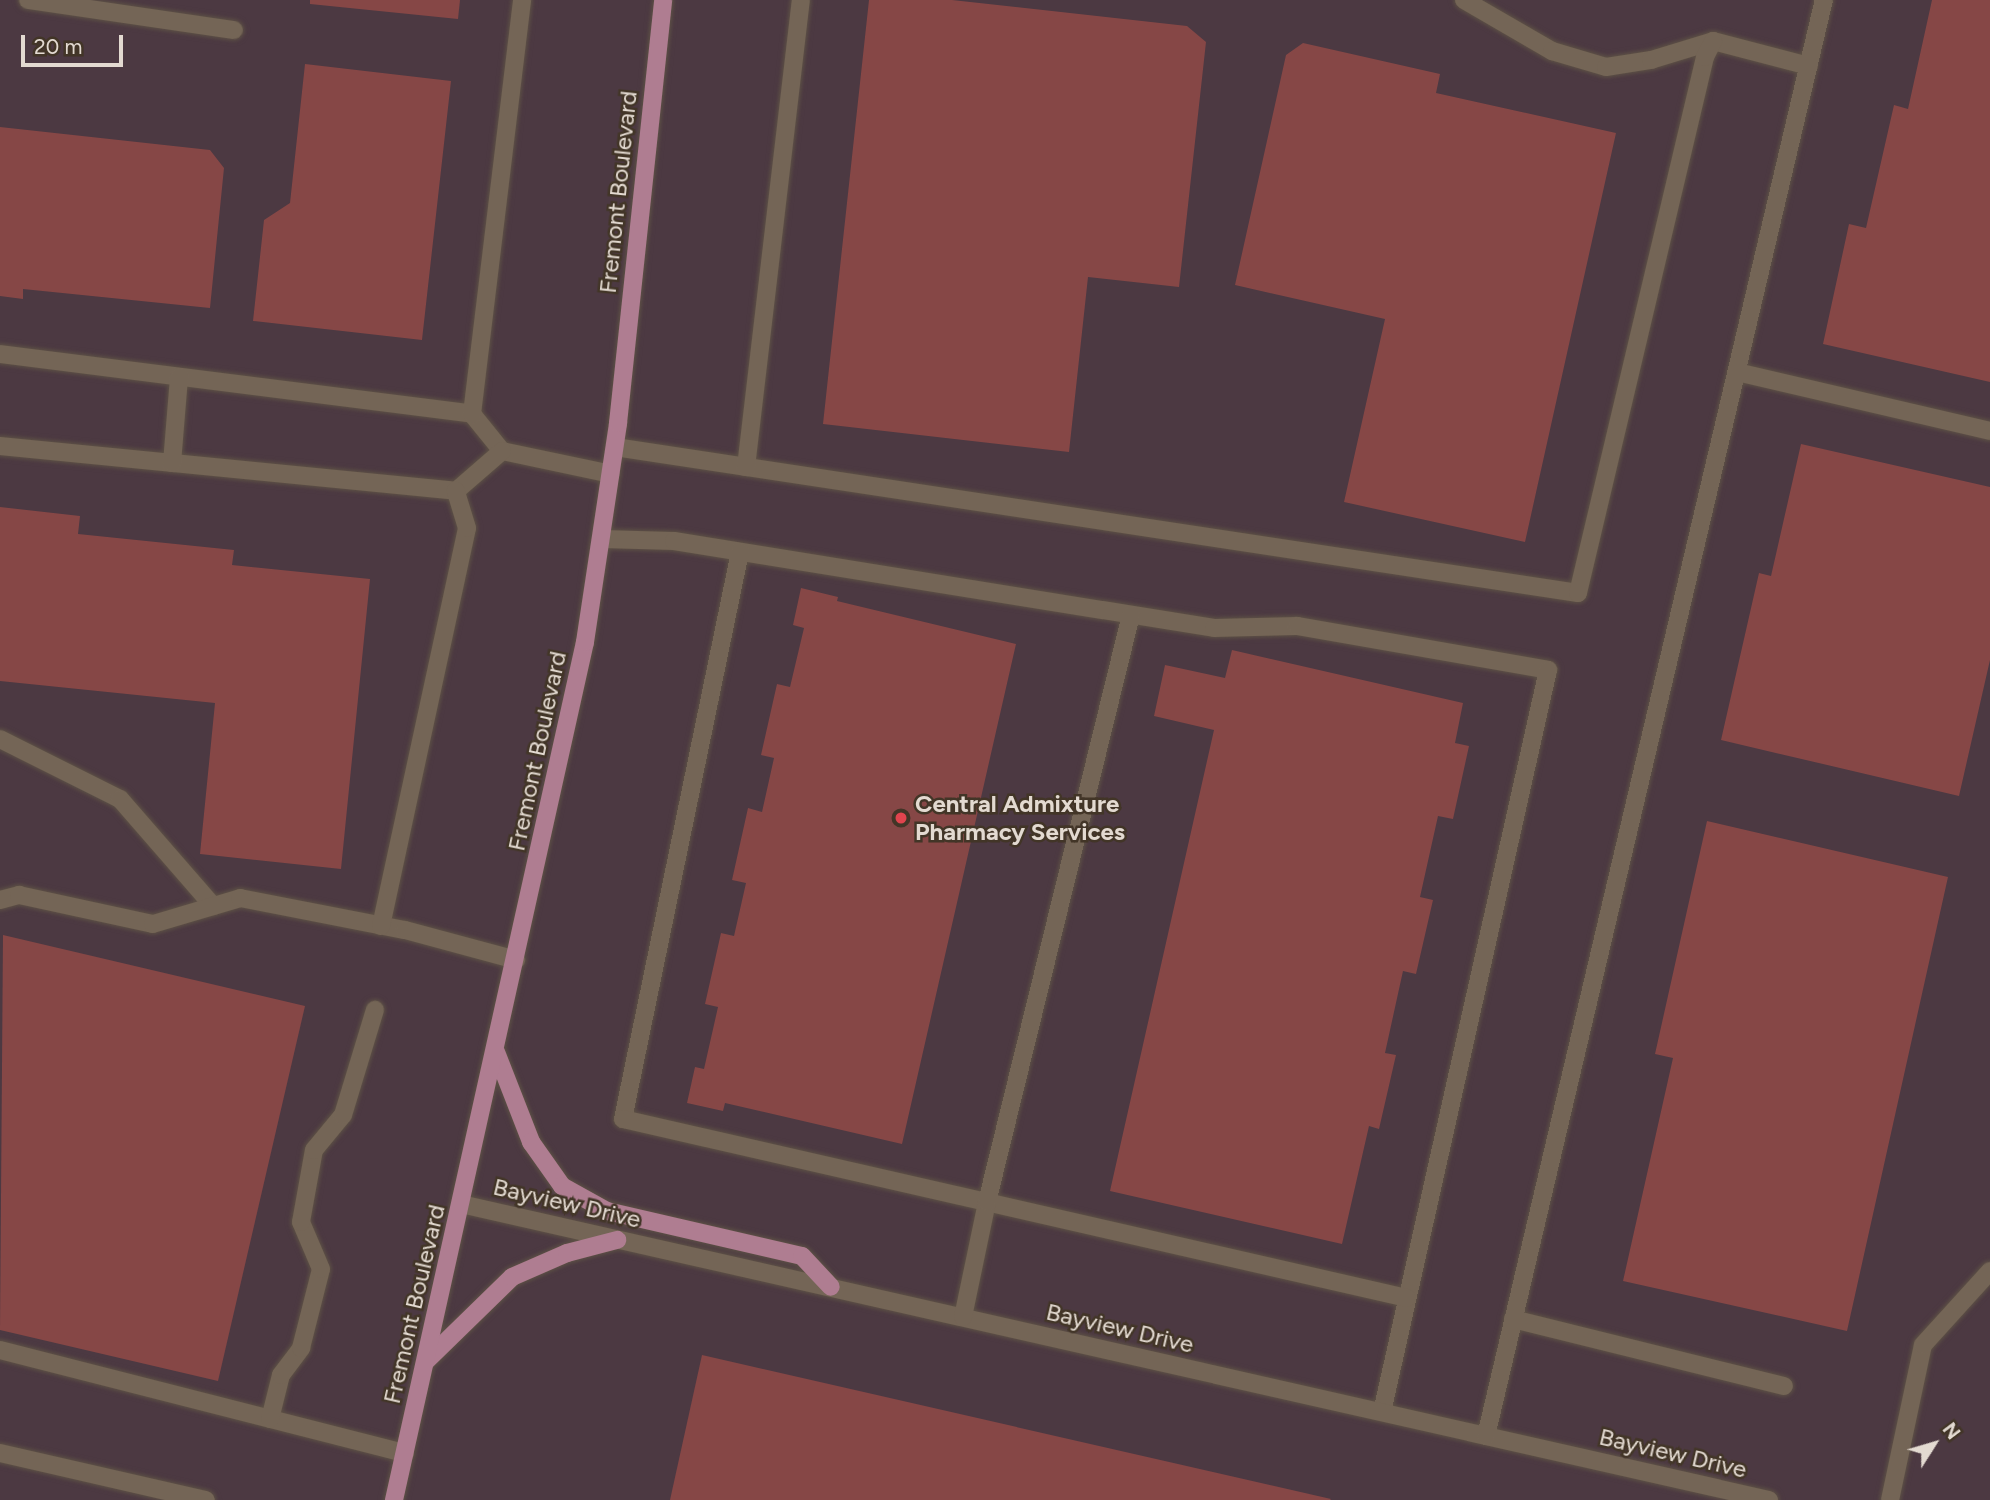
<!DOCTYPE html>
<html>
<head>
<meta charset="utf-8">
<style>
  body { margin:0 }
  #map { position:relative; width:1990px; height:1500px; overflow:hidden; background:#423527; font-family:Figtree,sans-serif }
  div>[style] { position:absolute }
  .industrial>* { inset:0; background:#4c3942; transform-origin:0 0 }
  .building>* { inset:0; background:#864746 }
  .roads { filter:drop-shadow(0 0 2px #5d5145) drop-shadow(0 0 2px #5d5145) }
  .minor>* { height:18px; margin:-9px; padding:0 9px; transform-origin:9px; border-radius:9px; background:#746556 }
  .major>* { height:18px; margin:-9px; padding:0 9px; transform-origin:9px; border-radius:9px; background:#af7d91 }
  .dots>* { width:19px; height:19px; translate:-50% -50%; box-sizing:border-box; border:4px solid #423527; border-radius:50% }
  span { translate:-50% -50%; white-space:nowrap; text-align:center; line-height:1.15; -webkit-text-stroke:5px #423527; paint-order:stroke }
  .street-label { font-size:24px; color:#e3dad1 }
  .poi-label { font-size:24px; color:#e3dad1; font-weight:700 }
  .left { translate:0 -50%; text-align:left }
  .north { position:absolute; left:1899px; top:1409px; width:70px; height:70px; -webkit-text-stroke:5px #423527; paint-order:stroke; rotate:53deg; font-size:19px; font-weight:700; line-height:28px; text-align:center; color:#e3dad1 }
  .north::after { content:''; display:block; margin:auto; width:24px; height:32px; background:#e3dad1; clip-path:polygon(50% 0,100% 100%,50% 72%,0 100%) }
  .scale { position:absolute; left:21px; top:35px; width:102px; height:32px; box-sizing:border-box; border:4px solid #e3dad1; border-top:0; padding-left:9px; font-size:21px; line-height:24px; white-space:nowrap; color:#e3dad1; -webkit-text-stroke:5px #423527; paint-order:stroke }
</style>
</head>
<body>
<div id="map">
  <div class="industrial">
    <div style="left:0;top:0;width:1990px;height:1500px"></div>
  </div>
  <div class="building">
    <div style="clip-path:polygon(310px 0,460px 0,458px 19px,310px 4px)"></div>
    <div style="clip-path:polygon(869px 0,952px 0,1187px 26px,1206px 42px,1179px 287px,1088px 277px,1069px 452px,823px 424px)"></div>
    <div style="clip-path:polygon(1932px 0,1990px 0,1990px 382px,1823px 344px,1849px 224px,1866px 228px,1894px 105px,1908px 109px)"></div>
    <div style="clip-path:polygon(1303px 43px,1440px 74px,1436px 93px,1616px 133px,1525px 542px,1344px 502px,1385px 319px,1235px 285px,1286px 55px)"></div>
    <div style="clip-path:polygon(305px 64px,451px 81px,422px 340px,253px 321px,264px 220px,290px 203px)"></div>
    <div style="clip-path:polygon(0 127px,210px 150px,224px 168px,210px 308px,23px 289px,23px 299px,0 296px)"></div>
    <div style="clip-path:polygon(1801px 444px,1990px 487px,1990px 660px,1959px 796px,1721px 740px,1759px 573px,1771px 576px)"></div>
    <div style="clip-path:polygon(0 507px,80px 516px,78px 534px,234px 550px,232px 565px,370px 579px,341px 869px,200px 854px,215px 703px,0 681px)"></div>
    <div style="clip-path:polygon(801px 588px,838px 597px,837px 601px,1016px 644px,902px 1144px,725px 1103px,723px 1111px,687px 1103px,695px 1067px,704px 1069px,718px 1007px,705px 1004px,721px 933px,734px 936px,746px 883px,732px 880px,748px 808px,762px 812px,774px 758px,761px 755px,777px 684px,790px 687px,804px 628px,793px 625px)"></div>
    <div style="clip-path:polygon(1232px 650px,1463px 703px,1455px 743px,1469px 746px,1453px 819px,1438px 816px,1420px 897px,1433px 900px,1416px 974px,1403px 971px,1385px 1053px,1396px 1055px,1379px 1129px,1369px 1126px,1342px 1244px,1110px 1191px,1214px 730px,1154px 716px,1165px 665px,1225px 678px)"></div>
    <div style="clip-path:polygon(1707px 821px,1948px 877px,1847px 1331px,1623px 1281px,1673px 1058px,1655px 1054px)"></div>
    <div style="clip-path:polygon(3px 935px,305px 1006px,218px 1381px,0 1330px)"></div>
    <div style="clip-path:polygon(702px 1355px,1331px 1499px,1330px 1500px,670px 1500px)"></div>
  </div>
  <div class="roads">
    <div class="minor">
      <div style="left:28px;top:0;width:208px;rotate:8.3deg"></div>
      <div style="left:1464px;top:0;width:102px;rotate:30.1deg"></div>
      <div style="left:1552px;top:51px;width:56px;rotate:16.5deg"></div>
      <div style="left:1606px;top:67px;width:46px;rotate:-8.8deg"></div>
      <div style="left:1651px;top:60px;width:65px;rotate:-17deg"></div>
      <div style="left:1713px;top:41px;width:99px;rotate:14.6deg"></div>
      <div style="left:0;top:354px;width:476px;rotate:7.2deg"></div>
      <div style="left:472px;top:414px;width:48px;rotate:51deg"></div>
      <div style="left:502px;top:451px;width:111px;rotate:11.9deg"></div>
      <div style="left:1737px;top:372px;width:260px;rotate:13.1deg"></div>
      <div style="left:472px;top:414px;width:417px;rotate:-83.1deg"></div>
      <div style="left:0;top:446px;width:458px;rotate:5.6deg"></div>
      <div style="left:456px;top:491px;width:61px;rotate:-41deg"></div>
      <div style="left:615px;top:447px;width:974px;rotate:8.62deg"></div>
      <div style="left:1578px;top:593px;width:551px;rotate:-76.67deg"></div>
      <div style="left:1705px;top:57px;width:18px;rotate:-63deg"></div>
      <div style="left:172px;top:463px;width:86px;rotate:-85.3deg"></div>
      <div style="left:746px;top:467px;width:470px;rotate:-83.3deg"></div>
      <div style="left:602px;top:539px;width:72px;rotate:1.6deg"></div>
      <div style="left:674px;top:541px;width:547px;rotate:9.15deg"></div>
      <div style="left:1214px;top:628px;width:83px;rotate:-1.4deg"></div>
      <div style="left:1297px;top:626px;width:255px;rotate:9.9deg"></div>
      <div style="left:1548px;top:670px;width:760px;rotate:102.61deg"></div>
      <div style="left:740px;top:552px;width:579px;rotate:101.66deg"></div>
      <div style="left:623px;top:1119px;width:804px;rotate:12.86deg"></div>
      <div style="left:0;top:739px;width:134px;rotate:26.6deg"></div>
      <div style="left:120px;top:799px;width:142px;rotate:49deg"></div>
      <div style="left:0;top:900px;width:20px;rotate:-15deg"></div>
      <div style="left:19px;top:895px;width:137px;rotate:12.2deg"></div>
      <div style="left:153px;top:924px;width:91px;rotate:-16.6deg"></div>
      <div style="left:240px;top:898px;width:168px;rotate:11deg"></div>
      <div style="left:405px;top:930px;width:115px;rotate:15.1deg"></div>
      <div style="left:381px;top:926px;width:407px;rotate:-77.8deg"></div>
      <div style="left:467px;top:528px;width:39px;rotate:-107deg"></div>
      <div style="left:461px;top:1204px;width:1341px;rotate:12.75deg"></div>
      <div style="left:963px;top:1317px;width:117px;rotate:-78.2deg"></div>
      <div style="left:987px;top:1202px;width:604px;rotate:-76.22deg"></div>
      <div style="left:1513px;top:1319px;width:279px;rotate:13.9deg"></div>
      <div style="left:0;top:1350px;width:418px;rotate:14.3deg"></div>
      <div style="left:270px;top:1419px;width:45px;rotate:-76deg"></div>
      <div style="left:281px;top:1375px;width:34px;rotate:-53deg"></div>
      <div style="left:301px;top:1348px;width:81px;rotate:-75.8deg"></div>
      <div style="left:321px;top:1269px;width:51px;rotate:-113.1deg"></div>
      <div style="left:301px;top:1222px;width:73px;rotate:-79.8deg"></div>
      <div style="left:314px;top:1150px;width:45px;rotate:-50.4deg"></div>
      <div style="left:343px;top:1115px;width:110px;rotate:-73.1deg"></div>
      <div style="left:1486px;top:1436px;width:1475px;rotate:-76.76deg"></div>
      <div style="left:0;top:1453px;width:211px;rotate:12.9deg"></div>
      <div style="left:1890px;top:1500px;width:158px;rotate:-78deg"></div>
      <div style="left:1923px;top:1345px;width:100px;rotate:-47.8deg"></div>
    </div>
    <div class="major">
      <div style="left:496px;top:1052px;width:97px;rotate:68.7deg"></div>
      <div style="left:531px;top:1142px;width:54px;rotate:54.8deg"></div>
      <div style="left:562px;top:1186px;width:51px;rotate:29.1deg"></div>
      <div style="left:607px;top:1211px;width:200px;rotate:13deg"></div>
      <div style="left:802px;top:1256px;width:42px;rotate:46.9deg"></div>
      <div style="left:426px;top:1361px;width:120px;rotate:-44.3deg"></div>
      <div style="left:512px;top:1277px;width:60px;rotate:-23.6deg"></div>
      <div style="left:567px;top:1253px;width:52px;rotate:-14.6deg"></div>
      <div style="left:394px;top:1500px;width:879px;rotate:-77.45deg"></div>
      <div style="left:585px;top:642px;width:221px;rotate:-81.4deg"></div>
      <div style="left:618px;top:423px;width:425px;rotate:-83.9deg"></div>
    </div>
  </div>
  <div class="dots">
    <div style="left:901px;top:818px;background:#e0444e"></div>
  </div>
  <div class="street-label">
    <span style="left:618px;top:192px;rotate:-84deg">Fremont Boulevard</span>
    <span style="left:537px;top:751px;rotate:-78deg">Fremont Boulevard</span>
    <span style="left:567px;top:1203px;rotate:13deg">Bayview Drive</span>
    <span style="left:414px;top:1304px;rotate:-77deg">Fremont Boulevard</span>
    <span style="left:1120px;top:1328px;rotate:13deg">Bayview Drive</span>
    <span style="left:1673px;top:1453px;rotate:13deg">Bayview Drive</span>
  </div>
  <div class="poi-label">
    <span class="left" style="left:915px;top:818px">Central Admixture<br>Pharmacy Services</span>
  </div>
  <div class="north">N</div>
  <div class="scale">20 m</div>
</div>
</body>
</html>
